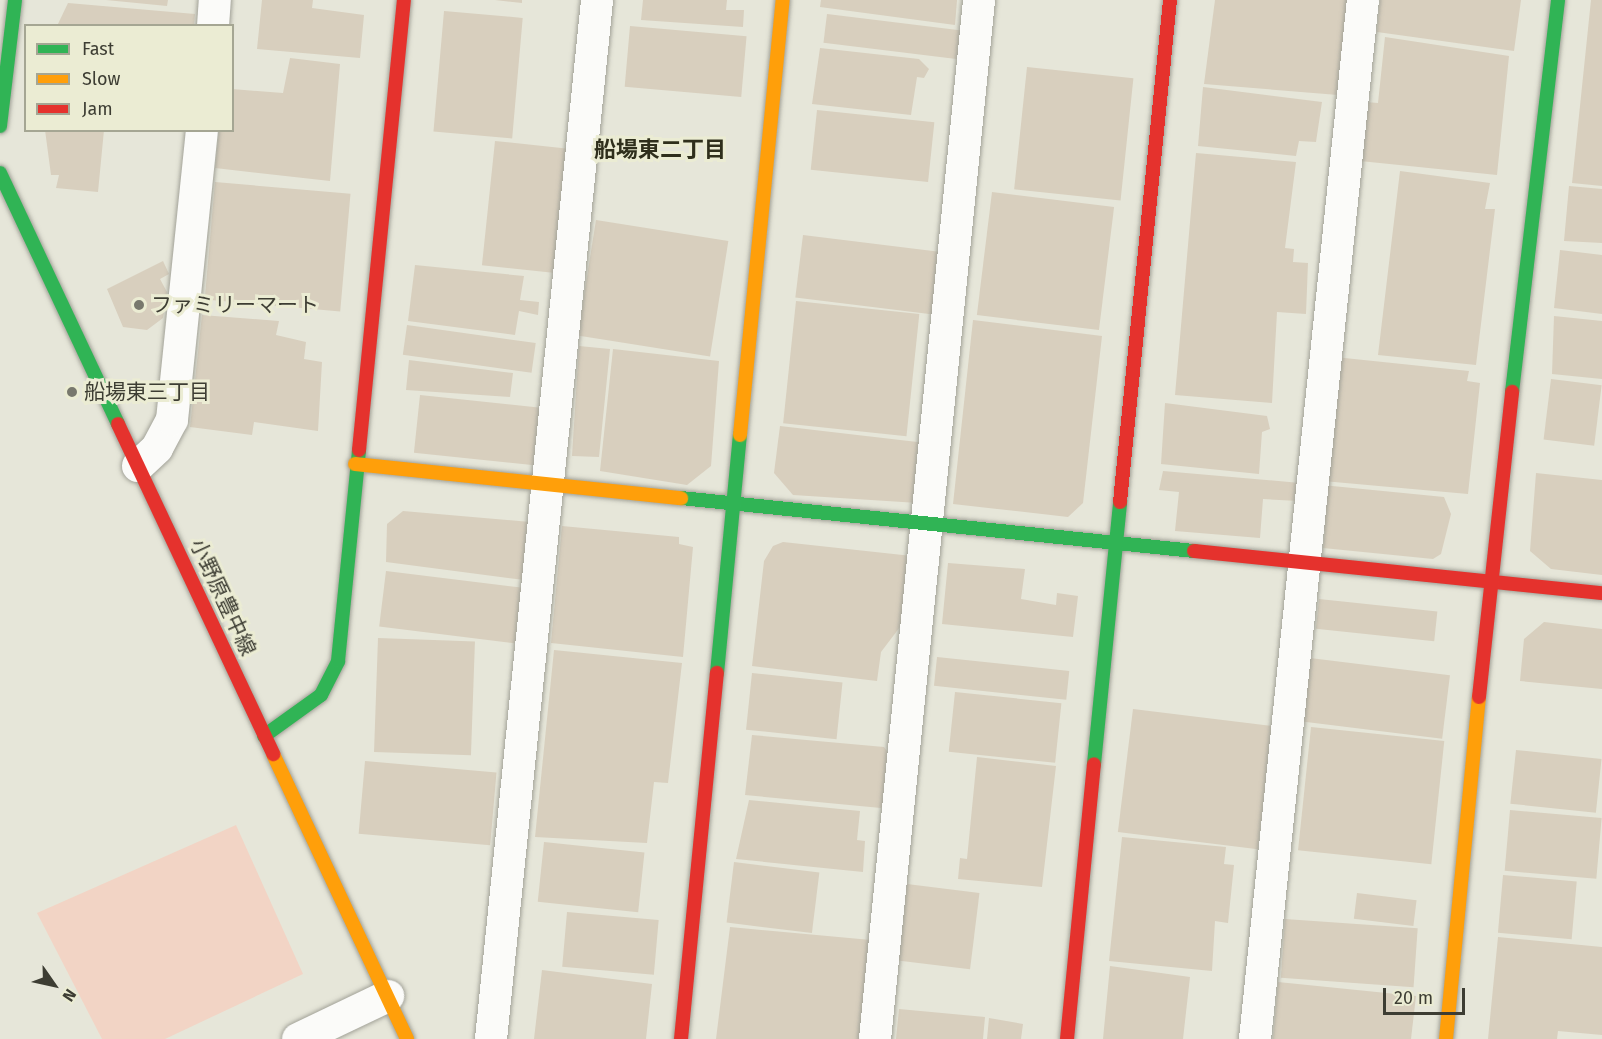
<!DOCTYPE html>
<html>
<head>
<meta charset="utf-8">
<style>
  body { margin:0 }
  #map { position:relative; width:1602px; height:1039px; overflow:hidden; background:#e6e6d9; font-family:"Fira Sans","Noto Sans JP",sans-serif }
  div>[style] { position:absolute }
  .green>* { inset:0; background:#f2d4c5 }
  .building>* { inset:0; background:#d8cfbe; transform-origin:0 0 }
  .roads { filter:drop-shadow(0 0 2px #a2a298) drop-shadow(0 0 2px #a2a298) }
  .street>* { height:32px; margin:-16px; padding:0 16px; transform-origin:16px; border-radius:16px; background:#fbfbf9 }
  .fast>* { height:14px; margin:-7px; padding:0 7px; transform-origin:7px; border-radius:7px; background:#30b455 }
  .slow>* { height:14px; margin:-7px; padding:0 7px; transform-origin:7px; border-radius:7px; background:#ff9f0a }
  .jam>* { height:14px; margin:-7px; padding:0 7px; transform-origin:7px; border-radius:7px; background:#e5322d }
  .dots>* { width:16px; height:16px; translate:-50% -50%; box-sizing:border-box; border:3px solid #ebecd3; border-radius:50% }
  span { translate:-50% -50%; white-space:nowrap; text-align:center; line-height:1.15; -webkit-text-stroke:6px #ebecd3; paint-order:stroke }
  .poi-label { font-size:21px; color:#3d3d33 }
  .left { translate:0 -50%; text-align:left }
  .street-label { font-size:21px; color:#3d3d33 }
  .neighbourhood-label { font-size:22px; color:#2f2f1c; font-weight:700 }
  .legend { position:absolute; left:24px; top:24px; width:210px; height:108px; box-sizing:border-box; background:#ebecd3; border:2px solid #a5a693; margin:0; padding:8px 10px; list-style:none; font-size:18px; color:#3d3d33 }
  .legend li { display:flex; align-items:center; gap:12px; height:30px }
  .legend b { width:30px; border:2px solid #a5a693 }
  .north { position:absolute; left:24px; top:955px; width:60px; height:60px; -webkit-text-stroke:4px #ebecd3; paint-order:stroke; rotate:124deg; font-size:16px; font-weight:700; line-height:24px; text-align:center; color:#3d3d33 }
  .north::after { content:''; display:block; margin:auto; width:21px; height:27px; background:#3d3d33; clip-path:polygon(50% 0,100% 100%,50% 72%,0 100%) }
  .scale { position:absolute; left:1383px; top:988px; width:82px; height:27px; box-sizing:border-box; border:3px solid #3d3d33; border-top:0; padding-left:8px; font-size:18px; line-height:21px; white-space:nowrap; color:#3d3d33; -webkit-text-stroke:4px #ebecd3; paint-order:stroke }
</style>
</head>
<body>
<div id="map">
  <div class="green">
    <div style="clip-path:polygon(236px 825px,303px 974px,165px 1039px,102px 1039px,37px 913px)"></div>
  </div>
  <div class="building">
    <div style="clip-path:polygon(106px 0,168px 0,167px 6px)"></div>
    <div style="clip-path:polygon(262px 0,313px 0,312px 8px,364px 15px,360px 58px,257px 49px)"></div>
    <div style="clip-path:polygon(495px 0,522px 0,522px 3px)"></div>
    <div style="clip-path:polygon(643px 0,727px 0,726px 10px,744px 10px,743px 27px,641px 20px)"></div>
    <div style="clip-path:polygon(821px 0,957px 0,955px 25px,820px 7px)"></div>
    <div style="clip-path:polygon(1215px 0,1348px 0,1338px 95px,1204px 84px)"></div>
    <div style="clip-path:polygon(1380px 0,1521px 0,1514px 51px,1377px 32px)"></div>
    <div style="clip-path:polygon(1591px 0,1602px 0,1602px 186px,1572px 183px)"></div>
    <div style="clip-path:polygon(68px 3px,195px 14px,194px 26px,57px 26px)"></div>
    <div style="left:444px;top:11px;width:79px;height:121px;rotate:5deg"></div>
    <div style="left:827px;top:14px;width:140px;height:29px;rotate:7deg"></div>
    <div style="left:630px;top:26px;width:117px;height:61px;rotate:5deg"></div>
    <div style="clip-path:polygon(1385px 37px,1509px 56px,1497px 175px,1360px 161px,1366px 102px,1378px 103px)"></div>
    <div style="clip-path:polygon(820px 48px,919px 59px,929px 69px,924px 78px,917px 77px,911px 115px,812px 104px)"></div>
    <div style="clip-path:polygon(290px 58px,340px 64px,330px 181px,215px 168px,219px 130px,232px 130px,232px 89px,283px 93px)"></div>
    <div style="left:1027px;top:67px;width:107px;height:123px;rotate:6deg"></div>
    <div style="clip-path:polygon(1203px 87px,1322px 102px,1316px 142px,1299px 141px,1296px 156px,1198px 146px)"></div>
    <div style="left:817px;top:110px;width:118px;height:60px;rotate:6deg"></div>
    <div style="clip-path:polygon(45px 130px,104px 130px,98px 192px,56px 188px,59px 175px,51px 175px)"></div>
    <div style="left:495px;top:141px;width:76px;height:125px;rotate:6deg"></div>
    <div style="clip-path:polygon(1196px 153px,1296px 162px,1285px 248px,1294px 249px,1293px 262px,1308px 263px,1306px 314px,1277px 312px,1272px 403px,1175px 395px)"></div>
    <div style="clip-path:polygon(1400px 171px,1490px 183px,1485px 209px,1495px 209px,1476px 365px,1378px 355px)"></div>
    <div style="left:215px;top:182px;width:136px;height:118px;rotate:5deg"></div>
    <div style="clip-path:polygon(1569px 186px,1602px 189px,1602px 243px,1564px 241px)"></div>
    <div style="left:992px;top:192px;width:123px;height:124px;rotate:7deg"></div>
    <div style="left:596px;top:220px;width:134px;height:117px;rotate:9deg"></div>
    <div style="left:803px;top:235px;width:141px;height:63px;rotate:7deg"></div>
    <div style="clip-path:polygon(1560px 250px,1602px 255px,1602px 314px,1554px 308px)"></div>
    <div style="clip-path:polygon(163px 261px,169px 274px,160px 279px,167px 292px,163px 318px,147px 330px,123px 327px,107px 289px)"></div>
    <div style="clip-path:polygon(415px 265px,524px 276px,520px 300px,539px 302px,538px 315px,519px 311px,515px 335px,408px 321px)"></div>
    <div style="left:796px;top:301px;width:124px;height:123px;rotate:6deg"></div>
    <div style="clip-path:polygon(202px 315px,279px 321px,276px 335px,306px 342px,304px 359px,322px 362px,318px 431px,254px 422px,252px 435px,190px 427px)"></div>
    <div style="clip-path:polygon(1554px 316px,1602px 321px,1602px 379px,1552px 374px)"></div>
    <div style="clip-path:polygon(973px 320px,1102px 336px,1083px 503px,1068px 517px,953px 504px)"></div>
    <div style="left:407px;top:325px;width:130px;height:30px;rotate:8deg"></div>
    <div style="clip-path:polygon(579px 346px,610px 349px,599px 457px,572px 456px)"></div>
    <div style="clip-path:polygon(613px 349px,719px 361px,711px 466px,687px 485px,600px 471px)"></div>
    <div style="clip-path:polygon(1335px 357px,1469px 371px,1467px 381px,1480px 383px,1468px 494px,1323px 481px)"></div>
    <div style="clip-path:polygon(409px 360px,513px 373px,510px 397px,406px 390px)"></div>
    <div style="left:1551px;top:379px;width:51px;height:61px;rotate:7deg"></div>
    <div style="left:420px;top:395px;width:126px;height:58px;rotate:6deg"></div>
    <div style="clip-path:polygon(1165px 403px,1267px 416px,1270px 429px,1262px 432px,1259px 474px,1161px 464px)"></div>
    <div style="clip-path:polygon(780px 426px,926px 443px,918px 503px,793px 495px,774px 473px)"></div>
    <div style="clip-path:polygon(1163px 471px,1300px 483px,1298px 501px,1263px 499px,1260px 538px,1175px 531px,1179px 492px,1159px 490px)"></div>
    <div style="clip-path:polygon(1536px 473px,1602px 480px,1602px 575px,1551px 569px,1530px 551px)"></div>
    <div style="clip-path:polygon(1322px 485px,1444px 497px,1451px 514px,1441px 554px,1433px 559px,1323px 548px,1325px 531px,1316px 531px)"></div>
    <div style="clip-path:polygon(403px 511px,530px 522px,524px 580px,386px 562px,387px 524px)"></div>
    <div style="clip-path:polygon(562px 526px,679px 537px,679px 544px,693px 547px,683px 657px,551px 643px)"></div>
    <div style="clip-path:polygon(783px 542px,912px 556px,903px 623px,881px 652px,877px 681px,752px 666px,764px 561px,773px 546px)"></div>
    <div style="clip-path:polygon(948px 563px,1025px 569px,1021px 599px,1056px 605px,1057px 593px,1078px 596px,1073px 637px,942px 624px)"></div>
    <div style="left:386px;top:571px;width:140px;height:56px;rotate:7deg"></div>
    <div style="left:1319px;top:599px;width:119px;height:30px;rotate:6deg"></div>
    <div style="clip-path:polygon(1544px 622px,1602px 629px,1602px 689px,1520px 681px,1524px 639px)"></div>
    <div style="left:378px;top:638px;width:97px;height:114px;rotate:2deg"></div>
    <div style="clip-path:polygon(554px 650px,682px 663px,668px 783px,654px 782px,647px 843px,535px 837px)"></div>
    <div style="left:937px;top:657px;width:133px;height:29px;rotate:6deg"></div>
    <div style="left:1310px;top:658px;width:141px;height:64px;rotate:7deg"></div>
    <div style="left:752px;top:673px;width:91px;height:57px;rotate:6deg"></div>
    <div style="left:955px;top:692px;width:107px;height:60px;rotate:6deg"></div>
    <div style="left:1133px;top:709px;width:141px;height:124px;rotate:7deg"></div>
    <div style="left:1311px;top:727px;width:134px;height:124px;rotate:6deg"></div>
    <div style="clip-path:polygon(752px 735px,884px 747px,889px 754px,885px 803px,881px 808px,745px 795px)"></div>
    <div style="left:1516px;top:750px;width:86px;height:54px;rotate:6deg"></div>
    <div style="clip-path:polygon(977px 757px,1056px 766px,1042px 887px,958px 879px,960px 858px,967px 859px)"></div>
    <div style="left:365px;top:761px;width:132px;height:73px;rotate:5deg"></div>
    <div style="clip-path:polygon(749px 800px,860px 811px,857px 840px,865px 841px,863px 872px,736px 859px)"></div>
    <div style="left:1510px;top:810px;width:92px;height:61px;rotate:5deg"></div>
    <div style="clip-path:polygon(1122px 837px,1226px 847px,1224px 864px,1234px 865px,1228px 923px,1215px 921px,1212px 971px,1109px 961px)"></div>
    <div style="left:544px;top:842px;width:101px;height:60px;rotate:6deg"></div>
    <div style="left:734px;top:862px;width:86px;height:61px;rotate:7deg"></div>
    <div style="left:1503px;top:875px;width:74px;height:58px;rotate:5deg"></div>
    <div style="left:907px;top:884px;width:73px;height:77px;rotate:7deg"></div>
    <div style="left:1357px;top:893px;width:60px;height:26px;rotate:7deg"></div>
    <div style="left:567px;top:912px;width:92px;height:55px;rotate:5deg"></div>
    <div style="left:1285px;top:919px;width:133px;height:59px;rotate:4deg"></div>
    <div style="clip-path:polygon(730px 927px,871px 940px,861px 1039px,716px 1039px)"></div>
    <div style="clip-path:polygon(1498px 937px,1602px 947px,1602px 1035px,1558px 1031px,1557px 1039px,1488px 1039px)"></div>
    <div style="clip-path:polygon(1110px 966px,1190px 977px,1183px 1039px,1103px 1039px)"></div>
    <div style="clip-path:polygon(542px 970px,652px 984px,646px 1039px,534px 1039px)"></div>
    <div style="clip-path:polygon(1278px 982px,1416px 996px,1411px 1039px,1273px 1039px)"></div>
    <div style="clip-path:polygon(899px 1009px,985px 1017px,983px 1039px,896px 1039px)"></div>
    <div style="clip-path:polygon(989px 1018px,1023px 1024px,1021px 1039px,987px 1039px)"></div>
  </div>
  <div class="roads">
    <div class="street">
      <div style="left:213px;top:26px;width:26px;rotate:-86deg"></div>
      <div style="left:138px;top:466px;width:26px;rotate:-43deg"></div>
      <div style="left:157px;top:448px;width:32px;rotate:-62deg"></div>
      <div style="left:172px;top:420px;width:292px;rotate:-84.1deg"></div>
      <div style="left:298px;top:1039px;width:100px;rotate:-25.5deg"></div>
      <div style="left:491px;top:1039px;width:1044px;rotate:-84.17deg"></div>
      <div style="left:875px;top:1039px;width:1044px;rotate:-84.28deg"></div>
      <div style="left:1255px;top:1039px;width:1045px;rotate:-84.07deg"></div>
    </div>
    <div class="fast">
      <div style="left:0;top:126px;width:127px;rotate:-83.2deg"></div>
      <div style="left:0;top:173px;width:277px;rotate:64.8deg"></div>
      <div style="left:1512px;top:392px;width:395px;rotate:-83.3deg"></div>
      <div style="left:681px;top:498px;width:516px;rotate:5.9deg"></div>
      <div style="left:717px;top:673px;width:239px;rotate:-84.5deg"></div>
      <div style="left:264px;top:736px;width:70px;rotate:-35.7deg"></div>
      <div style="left:321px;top:695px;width:38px;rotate:-63deg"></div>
      <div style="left:338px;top:661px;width:212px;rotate:-84.3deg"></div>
      <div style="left:1094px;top:764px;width:263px;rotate:-84.3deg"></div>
    </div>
    <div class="slow">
      <div style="left:740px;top:435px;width:437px;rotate:-84.4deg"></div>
      <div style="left:355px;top:464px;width:328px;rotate:6deg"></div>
      <div style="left:273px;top:754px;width:315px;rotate:64.8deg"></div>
      <div style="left:1446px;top:1039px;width:344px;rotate:-84.5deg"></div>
    </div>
    <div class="jam">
      <div style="left:118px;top:424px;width:365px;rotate:64.8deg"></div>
      <div style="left:359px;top:450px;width:452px;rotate:-84.3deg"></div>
      <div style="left:1120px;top:502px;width:504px;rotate:-84.31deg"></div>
      <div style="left:1194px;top:551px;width:410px;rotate:5.9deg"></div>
      <div style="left:1479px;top:697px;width:307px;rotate:-83.8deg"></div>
      <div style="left:681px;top:1039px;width:368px;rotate:-84.4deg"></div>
      <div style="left:1067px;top:1039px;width:276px;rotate:-84.4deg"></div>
    </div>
  </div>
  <div class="dots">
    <div style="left:139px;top:305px;background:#78786d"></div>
    <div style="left:72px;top:392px;background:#78786d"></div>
  </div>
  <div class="poi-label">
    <span class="left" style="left:151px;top:305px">ファミリーマート</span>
    <span class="left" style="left:84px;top:392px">船場東三丁目</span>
  </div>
  <div class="street-label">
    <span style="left:223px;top:597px;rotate:65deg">小野原豊中線</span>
  </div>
  <div class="neighbourhood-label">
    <span style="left:660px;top:150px">船場東二丁目</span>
  </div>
  <ul class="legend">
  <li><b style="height:8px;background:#30b455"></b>Fast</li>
  <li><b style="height:8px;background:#ff9f0a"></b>Slow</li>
  <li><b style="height:8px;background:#e5322d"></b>Jam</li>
  </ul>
  <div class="north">N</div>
  <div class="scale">20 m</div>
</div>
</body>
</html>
